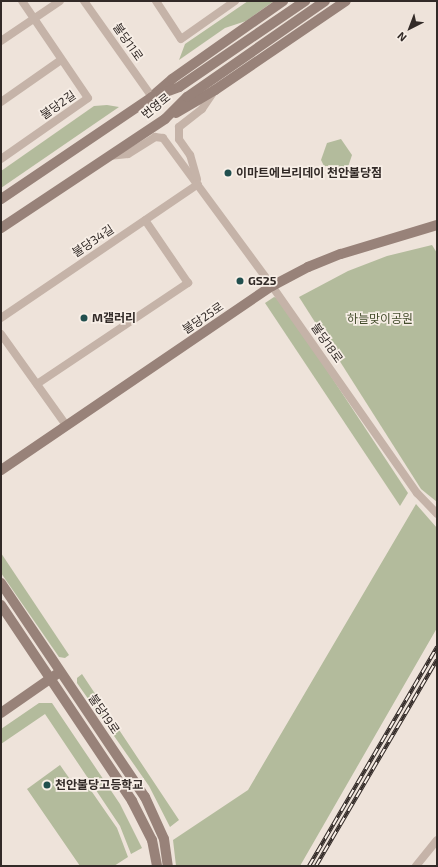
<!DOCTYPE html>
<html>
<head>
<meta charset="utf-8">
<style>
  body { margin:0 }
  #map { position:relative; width:438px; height:867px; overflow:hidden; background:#eee3da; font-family:"Exo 2","Noto Sans KR",sans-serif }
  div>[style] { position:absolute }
  .green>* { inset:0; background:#b3bb9c }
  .street>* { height:8px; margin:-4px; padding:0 4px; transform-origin:4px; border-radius:4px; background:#c5b3a8 }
  .secondary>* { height:10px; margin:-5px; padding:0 5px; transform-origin:5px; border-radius:5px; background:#988279 }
  .rail>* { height:4px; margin-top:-2px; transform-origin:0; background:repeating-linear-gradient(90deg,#f7eee6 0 8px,#322a27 0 16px); box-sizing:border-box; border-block:1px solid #322a27 }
  .dots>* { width:11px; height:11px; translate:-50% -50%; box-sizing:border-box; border:2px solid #f7eee6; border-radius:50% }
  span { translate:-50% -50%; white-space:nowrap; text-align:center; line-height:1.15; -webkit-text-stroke:3.5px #f7eee6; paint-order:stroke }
  .street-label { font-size:12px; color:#322a27 }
  .poi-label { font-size:12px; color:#322a27; font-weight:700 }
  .left { translate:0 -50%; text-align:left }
  .park-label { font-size:12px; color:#454e2e }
  .frame { position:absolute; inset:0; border:2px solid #322a27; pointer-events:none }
  .north { position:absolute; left:390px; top:8px; width:40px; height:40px; -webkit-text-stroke:3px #f7eee6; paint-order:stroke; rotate:222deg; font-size:11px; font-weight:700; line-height:16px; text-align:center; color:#322a27 }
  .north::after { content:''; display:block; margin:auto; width:14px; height:18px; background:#322a27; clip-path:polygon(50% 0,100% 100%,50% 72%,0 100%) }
</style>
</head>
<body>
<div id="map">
  <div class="green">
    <div style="clip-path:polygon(248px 1px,274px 1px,246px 21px,225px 28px,179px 60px,185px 44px)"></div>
    <div style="clip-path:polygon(107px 105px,119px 107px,1px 188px,1px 171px,94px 106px)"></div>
    <div style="clip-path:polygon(341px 139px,352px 155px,348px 167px,324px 166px,321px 160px,327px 143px)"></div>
    <div style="clip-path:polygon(432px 245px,437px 253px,437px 502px,421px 489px,299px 297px,348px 271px,387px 256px)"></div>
    <div style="clip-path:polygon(274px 297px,280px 299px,408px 493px,400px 506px,265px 303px)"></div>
    <div style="clip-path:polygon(416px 504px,437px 528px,437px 628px,300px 866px,176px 866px,173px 840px,248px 790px)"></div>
    <div style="clip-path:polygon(1px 553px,69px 655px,65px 658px,59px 657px,1px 573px)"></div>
    <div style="clip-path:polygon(82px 674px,179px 820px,170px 827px,149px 786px,77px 683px,77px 678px)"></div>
    <div style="clip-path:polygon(39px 703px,52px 703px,120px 804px,142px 848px,131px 854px,120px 826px,45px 714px,1px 744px,1px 729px)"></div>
    <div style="clip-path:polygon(60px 765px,74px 785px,83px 779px,117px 828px,128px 857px,114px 866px,80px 866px,27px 789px)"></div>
  </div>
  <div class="street">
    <div style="left:84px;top:1px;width:118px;rotate:54.7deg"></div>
    <div style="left:156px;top:1px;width:45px;rotate:56.7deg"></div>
    <div style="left:181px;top:39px;width:66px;rotate:-35.1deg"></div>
    <div style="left:1px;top:41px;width:71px;rotate:-34.1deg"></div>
    <div style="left:1px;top:102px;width:73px;rotate:-35deg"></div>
    <div style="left:109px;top:156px;width:19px;rotate:-6deg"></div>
    <div style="left:128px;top:154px;width:32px;rotate:-32deg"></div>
    <div style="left:155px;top:137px;width:8px;rotate:7deg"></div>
    <div style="left:163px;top:138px;width:184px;rotate:53.6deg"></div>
    <div style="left:272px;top:286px;width:253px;rotate:55deg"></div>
    <div style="left:417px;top:493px;width:29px;rotate:46deg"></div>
    <div style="left:1px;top:159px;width:106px;rotate:-35deg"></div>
    <div style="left:88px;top:98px;width:117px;rotate:-124.2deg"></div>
    <div style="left:197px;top:179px;width:25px;rotate:-106deg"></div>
    <div style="left:190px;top:155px;width:19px;rotate:-125deg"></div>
    <div style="left:179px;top:139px;width:12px;rotate:-90deg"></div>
    <div style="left:179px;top:127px;width:29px;rotate:-38deg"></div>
    <div style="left:202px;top:109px;width:23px;rotate:-56deg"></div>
    <div style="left:1px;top:318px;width:238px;rotate:-34.2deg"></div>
    <div style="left:1px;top:334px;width:112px;rotate:54.5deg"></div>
    <div style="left:37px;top:384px;width:182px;rotate:-33.8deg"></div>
    <div style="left:188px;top:283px;width:76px;rotate:-124.3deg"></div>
    <div style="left:416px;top:866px;width:33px;rotate:-51deg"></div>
  </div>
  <div class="secondary">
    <div style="left:156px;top:93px;width:21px;rotate:-41deg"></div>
    <div style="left:172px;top:79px;width:136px;rotate:-35.1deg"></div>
    <div style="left:176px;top:113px;width:45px;rotate:-30.5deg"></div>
    <div style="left:215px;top:90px;width:158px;rotate:-34.2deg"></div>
    <div style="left:1px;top:199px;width:182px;rotate:-34deg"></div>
    <div style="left:152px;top:97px;width:29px;rotate:-20deg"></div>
    <div style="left:179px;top:87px;width:153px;rotate:-34.3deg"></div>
    <div style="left:1px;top:228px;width:197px;rotate:-33.6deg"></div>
    <div style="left:165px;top:119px;width:31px;rotate:-45deg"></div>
    <div style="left:187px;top:97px;width:168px;rotate:-34.8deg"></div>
    <div style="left:1px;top:470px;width:328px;rotate:-34.2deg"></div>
    <div style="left:272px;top:286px;width:41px;rotate:-27.8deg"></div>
    <div style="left:308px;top:267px;width:35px;rotate:-22deg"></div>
    <div style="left:341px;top:254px;width:100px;rotate:-16.8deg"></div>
    <div style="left:1px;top:583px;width:258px;rotate:56.1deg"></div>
    <div style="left:145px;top:797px;width:46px;rotate:65.7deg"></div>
    <div style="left:164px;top:839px;width:27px;rotate:82deg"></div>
    <div style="left:1px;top:605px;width:236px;rotate:56.2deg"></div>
    <div style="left:132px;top:801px;width:44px;rotate:62.9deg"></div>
    <div style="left:152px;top:840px;width:26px;rotate:79deg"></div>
    <div style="left:1px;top:713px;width:68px;rotate:-34.9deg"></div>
  </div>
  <div class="rail">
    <div style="left:309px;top:866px;width:254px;rotate:-59.7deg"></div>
    <div style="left:316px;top:866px;width:239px;rotate:-59.6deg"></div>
  </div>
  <div class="dots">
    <div style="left:228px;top:173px;background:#214f4e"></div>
    <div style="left:240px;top:281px;background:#214f4e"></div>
    <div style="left:84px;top:318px;background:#214f4e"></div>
    <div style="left:47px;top:785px;background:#214f4e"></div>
  </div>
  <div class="street-label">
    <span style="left:128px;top:42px;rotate:55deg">불당11로</span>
    <span style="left:58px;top:105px;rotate:-35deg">불당2길</span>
    <span style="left:156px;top:106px;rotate:-39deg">번영로</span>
    <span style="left:93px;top:241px;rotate:-34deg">불당34길</span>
    <span style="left:203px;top:318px;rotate:-34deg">불당25로</span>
    <span style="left:327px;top:343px;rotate:55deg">불당18로</span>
    <span style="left:104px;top:714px;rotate:56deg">불당19로</span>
  </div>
  <div class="poi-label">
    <span class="left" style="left:236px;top:173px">이마트에브리데이 천안불당점</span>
    <span class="left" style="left:248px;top:281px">GS25</span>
    <span class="left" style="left:92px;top:318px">M갤러리</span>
    <span class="left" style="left:55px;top:785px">천안불당고등학교</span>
  </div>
  <div class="park-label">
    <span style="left:380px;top:319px">하늘맞이공원</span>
  </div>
  <div class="frame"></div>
  <div class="north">N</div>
</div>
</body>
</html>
